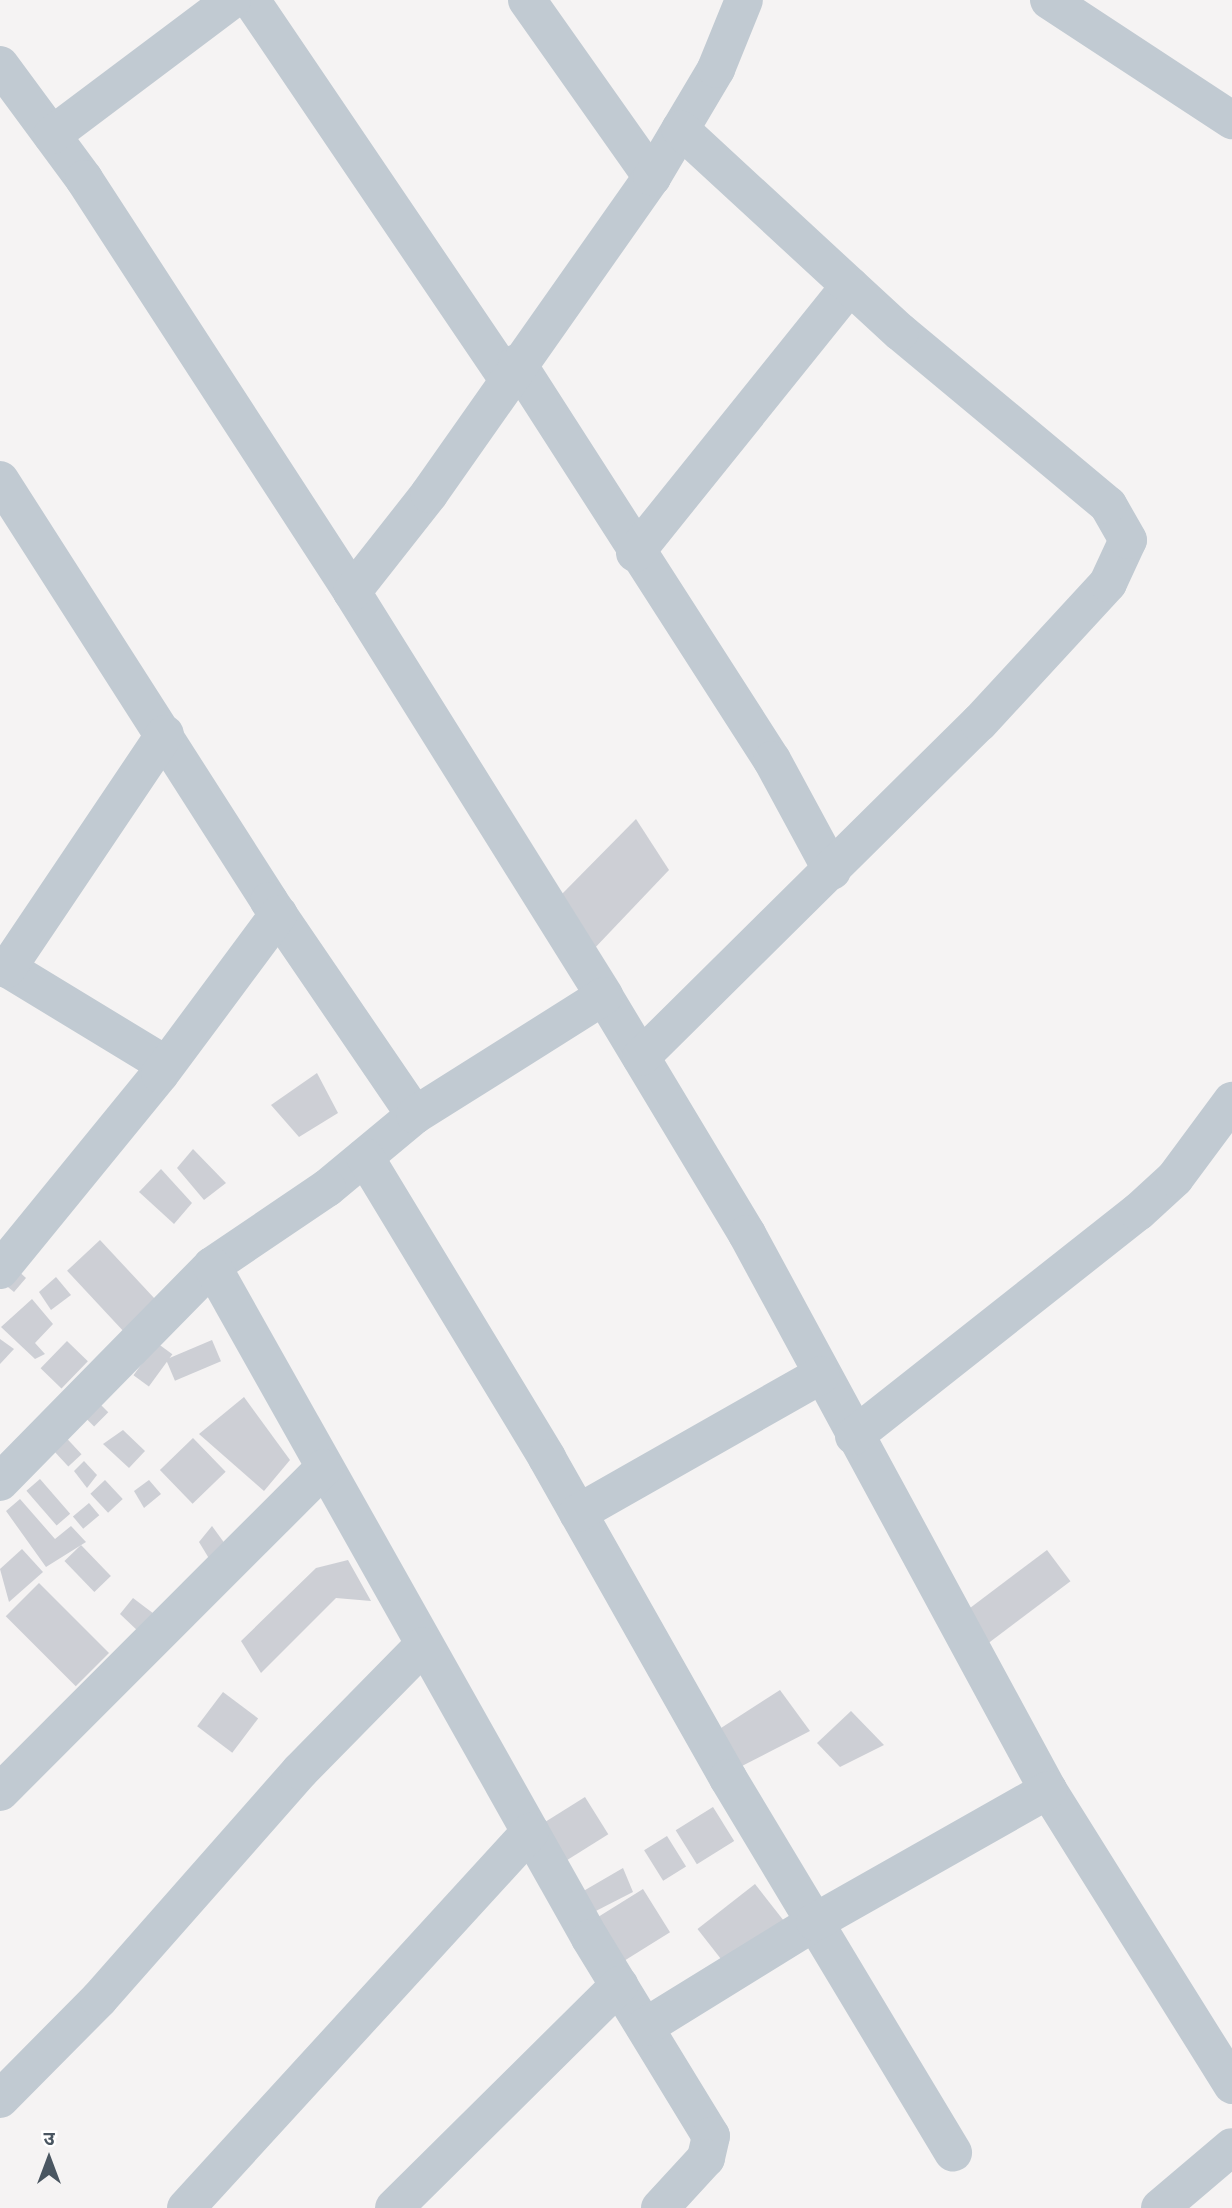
<!DOCTYPE html>
<html>
<head>
<meta charset="utf-8">
<style>
  body { margin:0 }
  #map { position:relative; width:1232px; height:2208px; overflow:hidden; background:#f5f3f3; font-family:"Golos Text","Noto Sans Devanagari",sans-serif }
  div>[style] { position:absolute }
  .building>* { inset:0; background:#cdcfd5; transform-origin:0 0 }
  .minor>* { height:38px; margin:-19px; padding:0 19px; transform-origin:19px; border-radius:19px; background:#c1cad2 }
  span { translate:-50% -50%; white-space:nowrap; text-align:center; line-height:1.15; -webkit-text-stroke:6px #fff; paint-order:stroke }
  .north { position:absolute; left:14px; top:2124px; width:70px; height:70px; -webkit-text-stroke:5px #fff; paint-order:stroke; rotate:0deg; font-size:19px; font-weight:700; line-height:28px; text-align:center; color:#4a5661 }
  .north::after { content:''; display:block; margin:auto; width:24px; height:32px; background:#4a5661; clip-path:polygon(50% 0,100% 100%,50% 72%,0 100%) }
</style>
</head>
<body>
<div id="map">
  <div class="building">
    <div style="clip-path:polygon(636px 819px,669px 870px,591px 952px,560px 896px)"></div>
    <div style="clip-path:polygon(317px 1073px,338px 1113px,299px 1137px,271px 1105px)"></div>
    <div style="clip-path:polygon(193px 1149px,226px 1183px,204px 1200px,177px 1168px)"></div>
    <div style="clip-path:polygon(161px 1169px,192px 1203px,174px 1224px,139px 1192px)"></div>
    <div style="left:100px;top:1240px;width:83px;height:45px;rotate:47deg"></div>
    <div style="clip-path:polygon(14px 1267px,26px 1278px,14px 1292px,3px 1283px)"></div>
    <div style="clip-path:polygon(56px 1277px,71px 1295px,51px 1310px,39px 1292px)"></div>
    <div style="clip-path:polygon(32px 1299px,53px 1324px,35px 1343px,45px 1354px,35px 1359px,1px 1327px)"></div>
    <div style="clip-path:polygon(0 1339px,14px 1349px,0 1364px)"></div>
    <div style="left:212px;top:1340px;width:23px;height:50px;rotate:67deg"></div>
    <div style="left:67px;top:1341px;width:29px;height:38px;rotate:44deg"></div>
    <div style="left:157px;top:1343px;width:19px;height:40px;rotate:36deg"></div>
    <div style="left:92px;top:1396px;width:23px;height:20px;rotate:45deg"></div>
    <div style="clip-path:polygon(244px 1397px,290px 1460px,264px 1491px,199px 1434px)"></div>
    <div style="left:59px;top:1430px;width:33px;height:18px;rotate:47deg"></div>
    <div style="clip-path:polygon(123px 1430px,145px 1451px,129px 1468px,103px 1444px)"></div>
    <div style="left:193px;top:1438px;width:47px;height:46px;rotate:46deg"></div>
    <div style="clip-path:polygon(84px 1461px,97px 1475px,87px 1488px,74px 1471px)"></div>
    <div style="left:40px;top:1479px;width:46px;height:18px;rotate:49deg"></div>
    <div style="left:105px;top:1480px;width:26px;height:20px;rotate:47deg"></div>
    <div style="clip-path:polygon(149px 1480px,161px 1494px,144px 1508px,134px 1491px)"></div>
    <div style="clip-path:polygon(20px 1499px,55px 1539px,71px 1526px,86px 1542px,46px 1567px,6px 1511px)"></div>
    <div style="left:89px;top:1503px;width:16px;height:21px;rotate:50deg"></div>
    <div style="clip-path:polygon(212px 1526px,228px 1548px,213px 1565px,199px 1542px)"></div>
    <div style="left:81px;top:1545px;width:43px;height:23px;rotate:46deg"></div>
    <div style="clip-path:polygon(22px 1549px,43px 1572px,9px 1602px,0 1569px)"></div>
    <div style="left:1047px;top:1550px;width:39px;height:103px;rotate:53deg"></div>
    <div style="clip-path:polygon(348px 1560px,371px 1601px,336px 1598px,261px 1673px,241px 1641px,316px 1568px)"></div>
    <div style="left:39px;top:1583px;width:99px;height:47px;rotate:45deg"></div>
    <div style="clip-path:polygon(133px 1598px,158px 1617px,140px 1633px,120px 1614px)"></div>
    <div style="clip-path:polygon(780px 1690px,810px 1731px,740px 1767px,721px 1728px)"></div>
    <div style="left:223px;top:1692px;width:44px;height:43px;rotate:37deg"></div>
    <div style="clip-path:polygon(851px 1711px,884px 1745px,840px 1767px,817px 1743px)"></div>
    <div style="left:585px;top:1797px;width:44px;height:56px;rotate:58deg"></div>
    <div style="left:713px;top:1807px;width:40px;height:44px;rotate:58deg"></div>
    <div style="left:667px;top:1836px;width:36px;height:27px;rotate:58deg"></div>
    <div style="clip-path:polygon(623px 1868px,633px 1892px,590px 1914px,580px 1893px)"></div>
    <div style="left:755px;top:1884px;width:49px;height:73px;rotate:52deg"></div>
    <div style="left:643px;top:1889px;width:51px;height:61px;rotate:58deg"></div>
  </div>
  <div class="minor">
    <div style="left:251px;top:0;width:457px;rotate:55.9deg"></div>
    <div style="left:527px;top:0;width:217px;rotate:54.8deg"></div>
    <div style="left:1049px;top:0;width:219px;rotate:33.3deg"></div>
    <div style="left:0;top:65px;width:142px;rotate:53.6deg"></div>
    <div style="left:84px;top:179px;width:492px;rotate:57deg"></div>
    <div style="left:352px;top:592px;width:476px;rotate:58deg"></div>
    <div style="left:604px;top:996px;width:278px;rotate:59deg"></div>
    <div style="left:747px;top:1234px;width:632px;rotate:61.57deg"></div>
    <div style="left:1048px;top:1790px;width:348px;rotate:58deg"></div>
    <div style="left:52px;top:135px;width:225px;rotate:-36.9deg"></div>
    <div style="left:517px;top:363px;width:472px;rotate:57.3deg"></div>
    <div style="left:772px;top:760px;width:126px;rotate:61.6deg"></div>
    <div style="left:0;top:480px;width:500px;rotate:57.4deg"></div>
    <div style="left:269px;top:901px;width:259px;rotate:55.7deg"></div>
    <div style="left:415px;top:1115px;width:114px;rotate:140.3deg"></div>
    <div style="left:327px;top:1188px;width:139px;rotate:145.9deg"></div>
    <div style="left:212px;top:1266px;width:303px;rotate:134.5deg"></div>
    <div style="left:635px;top:553px;width:343px;rotate:-51.2deg"></div>
    <div style="left:352px;top:592px;width:125px;rotate:-51.8deg"></div>
    <div style="left:429px;top:494px;width:388px;rotate:-54.9deg"></div>
    <div style="left:652px;top:177px;width:126px;rotate:-59.3deg"></div>
    <div style="left:716px;top:69px;width:74px;rotate:-67.9deg"></div>
    <div style="left:0;top:964px;width:194px;rotate:31.3deg"></div>
    <div style="left:7px;top:969px;width:283px;rotate:-56.1deg"></div>
    <div style="left:641px;top:1057px;width:475px;rotate:-44.7deg"></div>
    <div style="left:979px;top:723px;width:190px;rotate:-47.3deg"></div>
    <div style="left:1108px;top:583px;width:47px;rotate:-65.1deg"></div>
    <div style="left:1128px;top:540px;width:40px;rotate:-119.7deg"></div>
    <div style="left:1108px;top:505px;width:271px;rotate:-140.2deg"></div>
    <div style="left:900px;top:332px;width:299px;rotate:-137.3deg"></div>
    <div style="left:415px;top:1115px;width:223px;rotate:-32.2deg"></div>
    <div style="left:365px;top:1157px;width:352px;rotate:58.8deg"></div>
    <div style="left:547px;top:1458px;width:368px;rotate:60.5deg"></div>
    <div style="left:728px;top:1778px;width:437px;rotate:59deg"></div>
    <div style="left:212px;top:1266px;width:771px;rotate:60.64deg"></div>
    <div style="left:590px;top:1938px;width:232px;rotate:58.6deg"></div>
    <div style="left:711px;top:2136px;width:23px;rotate:103deg"></div>
    <div style="left:706px;top:2158px;width:68px;rotate:132.6deg"></div>
    <div style="left:0;top:1270px;width:253px;rotate:-50.8deg"></div>
    <div style="left:160px;top:1074px;width:199px;rotate:-53.4deg"></div>
    <div style="left:854px;top:1436px;width:362px;rotate:-38.3deg"></div>
    <div style="left:1138px;top:1212px;width:50px;rotate:-42.6deg"></div>
    <div style="left:1175px;top:1178px;width:96px;rotate:-53.5deg"></div>
    <div style="left:578px;top:1513px;width:279px;rotate:-29.6deg"></div>
    <div style="left:0;top:1792px;width:458px;rotate:-45deg"></div>
    <div style="left:645px;top:2027px;width:200px;rotate:-31.7deg"></div>
    <div style="left:815px;top:1922px;width:268px;rotate:-29.5deg"></div>
    <div style="left:0;top:2099px;width:141px;rotate:-45.3deg"></div>
    <div style="left:99px;top:1999px;width:304px;rotate:-48.6deg"></div>
    <div style="left:300px;top:1771px;width:175px;rotate:-45.5deg"></div>
    <div style="left:186px;top:2208px;width:510px;rotate:-47.54deg"></div>
    <div style="left:394px;top:2208px;width:317px;rotate:-44.7deg"></div>
    <div style="left:1160px;top:2208px;width:94px;rotate:-40.3deg"></div>
  </div>
  <div class="north">उ</div>
</div>
</body>
</html>
